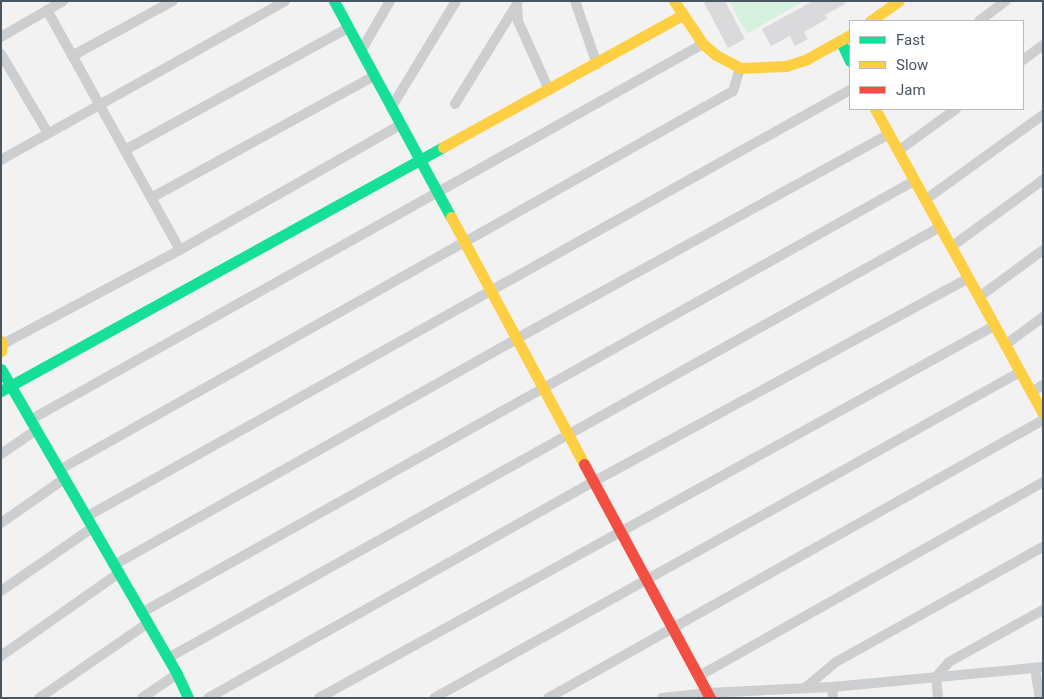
<!DOCTYPE html>
<html>
<head>
<meta charset="utf-8">
<style>
  body { margin:0 }
  #map { position:relative; width:1044px; height:699px; overflow:hidden; background:#f3f2f2; font-family:Roboto,sans-serif }
  div>[style] { position:absolute }
  .green>* { inset:0; background:#d7f1e1 }
  .building>* { inset:0; background:#dadadc }
  .street>* { height:10px; margin:-5px; padding:0 5px; transform-origin:5px; border-radius:5px; background:#ccced0 }
  .fast>* { height:11px; margin:-5.5px; padding:0 5.5px; transform-origin:5.5px; border-radius:5.5px; background:#16e098 }
  .slow>* { height:11px; margin:-5.5px; padding:0 5.5px; transform-origin:5.5px; border-radius:5.5px; background:#ffcf43 }
  .jam>* { height:11px; margin:-5.5px; padding:0 5.5px; transform-origin:5.5px; border-radius:5.5px; background:#f24e42 }
  span { translate:-50% -50%; white-space:nowrap; text-align:center; line-height:1.15; -webkit-text-stroke:4px #fff; paint-order:stroke }
  .frame { position:absolute; inset:0; border:2px solid #49555f; pointer-events:none }
  .legend { position:absolute; left:849px; top:20px; width:175px; height:90px; box-sizing:border-box; background:#fff; border:1px solid #b6bbbf; margin:0; padding:6px 9px; list-style:none; font-size:15px; color:#49555f }
  .legend li { display:flex; align-items:center; gap:10px; height:25px }
  .legend b { width:25px; border:1px solid #b6bbbf }
</style>
</head>
<body>
<div id="map">
  <div class="green">
    <div style="clip-path:polygon(729px 1px,804px 1px,747px 34px)"></div>
  </div>
  <div class="building">
    <div style="clip-path:polygon(703px 1px,725px 1px,745px 39px,728px 48px)"></div>
    <div style="clip-path:polygon(813px 1px,843px 1px,845px 4px,825px 15px,827px 19px,804px 32px,808px 39px,795px 46px,790px 36px,771px 46px,762px 29px)"></div>
  </div>
  <div class="street">
    <div style="left:575px;top:1px;width:67px;rotate:70.8deg"></div>
    <div style="left:517px;top:5px;width:16px;rotate:86deg"></div>
    <div style="left:518px;top:21px;width:76px;rotate:65.8deg"></div>
    <div style="left:47px;top:10px;width:274px;rotate:61deg"></div>
    <div style="left:979px;top:21px;width:34px;rotate:-37deg"></div>
    <div style="left:1px;top:37px;width:72px;rotate:-30.1deg"></div>
    <div style="left:361px;top:51px;width:58px;rotate:-59.9deg"></div>
    <div style="left:1px;top:54px;width:92px;rotate:59.3deg"></div>
    <div style="left:72px;top:56px;width:115px;rotate:-28.6deg"></div>
    <div style="left:1023px;top:60px;width:25px;rotate:-37deg"></div>
    <div style="left:455px;top:104px;width:118px;rotate:-58.2deg"></div>
    <div style="left:391px;top:108px;width:125px;rotate:-58.7deg"></div>
    <div style="left:125px;top:150px;width:254px;rotate:-28.7deg"></div>
    <div style="left:898px;top:151px;width:72px;rotate:-35.9deg"></div>
    <div style="left:1px;top:160px;width:325px;rotate:-29.2deg"></div>
    <div style="left:151px;top:198px;width:254px;rotate:-28.7deg"></div>
    <div style="left:925px;top:200px;width:145px;rotate:-35.8deg"></div>
    <div style="left:951px;top:247px;width:114px;rotate:-36.1deg"></div>
    <div style="left:979px;top:297px;width:79px;rotate:-36.3deg"></div>
    <div style="left:3px;top:344px;width:200px;rotate:-28deg"></div>
    <div style="left:180px;top:250px;width:253px;rotate:-29.6deg"></div>
    <div style="left:1005px;top:345px;width:47px;rotate:-36.4deg"></div>
    <div style="left:1031px;top:393px;width:14px;rotate:-34deg"></div>
    <div style="left:30px;top:420px;width:771px;rotate:-29.19deg"></div>
    <div style="left:1px;top:454px;width:42px;rotate:-34.4deg"></div>
    <div style="left:59px;top:470px;width:773px;rotate:-29.35deg"></div>
    <div style="left:733px;top:91px;width:24px;rotate:-73deg"></div>
    <div style="left:86px;top:517px;width:875px;rotate:-29.2deg"></div>
    <div style="left:1px;top:523px;width:77px;rotate:-34.9deg"></div>
    <div style="left:114px;top:565px;width:461px;rotate:-29.3deg"></div>
    <div style="left:516px;top:339px;width:426px;rotate:-28.8deg"></div>
    <div style="left:1px;top:591px;width:111px;rotate:-34.7deg"></div>
    <div style="left:141px;top:613px;width:886px;rotate:-29.2deg"></div>
    <div style="left:1px;top:656px;width:144px;rotate:-35.1deg"></div>
    <div style="left:168px;top:658px;width:884px;rotate:-29.17deg"></div>
    <div style="left:1035px;top:668px;width:30px;rotate:81deg"></div>
    <div style="left:699px;top:676px;width:395px;rotate:-29.4deg"></div>
    <div style="left:832px;top:687px;width:11px;rotate:85deg"></div>
    <div style="left:805px;top:688px;width:40px;rotate:-40deg"></div>
    <div style="left:836px;top:662px;width:237px;rotate:-29.1deg"></div>
    <div style="left:39px;top:698px;width:132px;rotate:-34.5deg"></div>
    <div style="left:142px;top:698px;width:42px;rotate:-34.4deg"></div>
    <div style="left:208px;top:698px;width:441px;rotate:-29.3deg"></div>
    <div style="left:593px;top:482px;width:427px;rotate:-28.5deg"></div>
    <div style="left:319px;top:698px;width:771px;rotate:-28.86deg"></div>
    <div style="left:434px;top:698px;width:671px;rotate:-29.09deg"></div>
    <div style="left:548px;top:698px;width:568px;rotate:-29.32deg"></div>
    <div style="left:662px;top:698px;width:46px;rotate:-6.2deg"></div>
    <div style="left:708px;top:693px;width:124px;rotate:-2.8deg"></div>
    <div style="left:832px;top:687px;width:212px;rotate:-5.4deg"></div>
    <div style="left:938px;top:698px;width:21px;rotate:-95deg"></div>
    <div style="left:936px;top:677px;width:20px;rotate:-49deg"></div>
    <div style="left:949px;top:662px;width:107px;rotate:-29deg"></div>
  </div>
  <div class="fast">
    <div style="left:334px;top:1px;width:246px;rotate:61.6deg"></div>
    <div style="left:841px;top:42px;width:21px;rotate:65deg"></div>
    <div style="left:1px;top:369px;width:352px;rotate:60deg"></div>
    <div style="left:177px;top:674px;width:26px;rotate:65deg"></div>
    <div style="left:1px;top:391px;width:505px;rotate:-28.9deg"></div>
  </div>
  <div class="slow">
    <div style="left:674px;top:1px;width:52px;rotate:56deg"></div>
    <div style="left:703px;top:44px;width:17px;rotate:40deg"></div>
    <div style="left:716px;top:55px;width:27px;rotate:28deg"></div>
    <div style="left:740px;top:68px;width:46px;rotate:-2.5deg"></div>
    <div style="left:786px;top:66px;width:22px;rotate:-18deg"></div>
    <div style="left:807px;top:59px;width:49px;rotate:-29.2deg"></div>
    <div style="left:870px;top:21px;width:35px;rotate:-35deg"></div>
    <div style="left:875px;top:109px;width:347px;rotate:61.1deg"></div>
    <div style="left:443px;top:147px;width:273px;rotate:-28.9deg"></div>
    <div style="left:451px;top:217px;width:281px;rotate:61.7deg"></div>
    <div style="left:1px;top:341px;width:10px;rotate:90deg"></div>
  </div>
  <div class="jam">
    <div style="left:584px;top:464px;width:266px;rotate:61.7deg"></div>
  </div>
  <div class="frame"></div>
  <ul class="legend">
  <li><b style="height:6px;background:#16e098"></b>Fast</li>
  <li><b style="height:6px;background:#ffcf43"></b>Slow</li>
  <li><b style="height:6px;background:#f24e42"></b>Jam</li>
  </ul>
</div>
</body>
</html>
